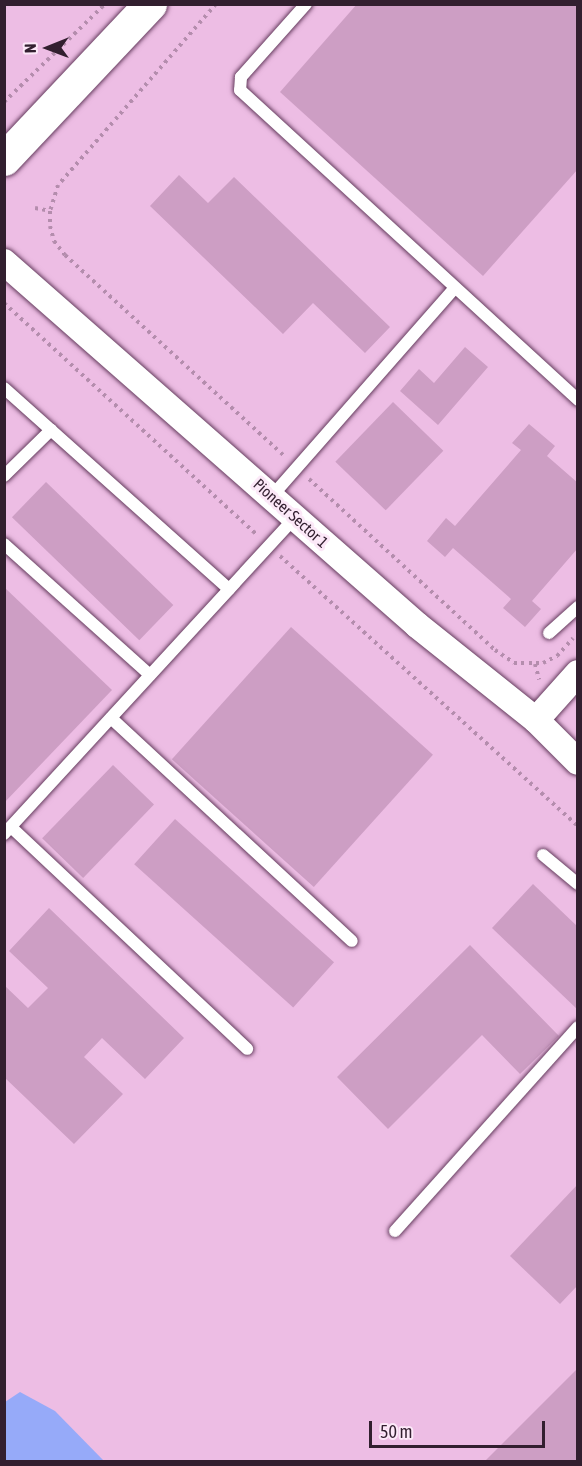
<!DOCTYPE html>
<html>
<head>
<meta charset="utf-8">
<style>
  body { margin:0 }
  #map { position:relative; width:582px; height:1466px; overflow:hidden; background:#edbde4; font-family:"Asap Condensed",sans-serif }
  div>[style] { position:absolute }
  .water>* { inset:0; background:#96aaf9 }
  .building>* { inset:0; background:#cd9ec4; transform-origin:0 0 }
  .path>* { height:4px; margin-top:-2px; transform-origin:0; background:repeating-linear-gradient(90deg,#b48dad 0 3px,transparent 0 7.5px) }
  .roads { filter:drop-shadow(0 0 2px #653c5e) drop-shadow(0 0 2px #653c5e) }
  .service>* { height:12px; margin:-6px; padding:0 6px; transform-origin:6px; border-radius:6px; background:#fff }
  .minor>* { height:26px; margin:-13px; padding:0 13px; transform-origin:13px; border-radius:13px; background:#fff }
  .primary>* { height:33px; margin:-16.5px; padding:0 16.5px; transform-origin:16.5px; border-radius:16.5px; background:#fff }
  span { translate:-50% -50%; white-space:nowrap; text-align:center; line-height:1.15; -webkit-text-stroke:6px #fce8f8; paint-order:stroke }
  .street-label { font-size:16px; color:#321f2f }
  .frame { position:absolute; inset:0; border:6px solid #321f2f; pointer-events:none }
  .north { position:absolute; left:18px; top:18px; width:60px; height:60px; -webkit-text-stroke:4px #fce8f8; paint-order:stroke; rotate:269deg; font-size:16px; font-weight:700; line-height:24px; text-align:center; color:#321f2f }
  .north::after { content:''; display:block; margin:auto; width:21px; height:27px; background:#321f2f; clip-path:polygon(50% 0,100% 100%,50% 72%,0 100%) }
  .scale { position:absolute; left:369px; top:1421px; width:176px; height:27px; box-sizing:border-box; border:3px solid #321f2f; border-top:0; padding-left:8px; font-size:18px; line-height:21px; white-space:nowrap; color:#321f2f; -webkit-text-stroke:4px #fce8f8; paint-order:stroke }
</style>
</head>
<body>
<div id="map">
  <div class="water">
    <div style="clip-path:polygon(20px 1392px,55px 1411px,104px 1461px,5px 1461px,5px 1402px)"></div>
  </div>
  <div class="building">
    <div style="clip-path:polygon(357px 4px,578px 4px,578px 169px,483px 276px,280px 92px)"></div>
    <div style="clip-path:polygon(179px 175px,208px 203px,234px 177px,390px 327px,365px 353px,313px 303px,283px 334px,150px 206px)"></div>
    <div style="clip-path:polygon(465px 347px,488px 367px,438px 425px,400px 391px,419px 369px,434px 383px)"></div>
    <div style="left:393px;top:402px;width:70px;height:83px;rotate:44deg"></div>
    <div style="clip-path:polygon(529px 424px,555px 446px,547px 456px,578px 483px,578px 548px,532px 601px,541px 609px,525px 627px,503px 608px,511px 599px,453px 548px,445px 557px,427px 541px,446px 518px,455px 526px,521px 450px,512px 443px)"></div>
    <div style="left:46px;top:482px;width:177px;height:49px;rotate:44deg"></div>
    <div style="clip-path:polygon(4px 587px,112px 690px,4px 803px)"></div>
    <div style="left:291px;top:627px;width:191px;height:178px;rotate:42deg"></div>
    <div style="left:113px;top:765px;width:57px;height:102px;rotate:44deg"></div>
    <div style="left:175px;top:819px;width:214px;height:61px;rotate:42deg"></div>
    <div style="clip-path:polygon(533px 884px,578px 927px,578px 1010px,492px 928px)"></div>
    <div style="clip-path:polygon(49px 908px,184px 1038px,145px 1079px,102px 1038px,84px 1057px,123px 1094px,74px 1144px,4px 1077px,4px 985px,28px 1008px,48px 988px,9px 951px)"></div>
    <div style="clip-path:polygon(470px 945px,559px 1036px,520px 1074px,482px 1035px,388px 1129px,337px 1077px)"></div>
    <div style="clip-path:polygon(578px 1184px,578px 1285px,560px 1304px,510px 1256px)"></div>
    <div style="clip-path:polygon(578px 1368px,578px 1462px,484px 1462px)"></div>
  </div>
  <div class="path">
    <div style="left:216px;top:4px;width:240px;rotate:131.1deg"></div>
    <div style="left:58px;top:185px;width:27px;rotate:107deg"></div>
    <div style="left:50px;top:211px;width:15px;rotate:90deg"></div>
    <div style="left:50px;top:226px;width:16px;rotate:75deg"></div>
    <div style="left:54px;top:241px;width:18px;rotate:52deg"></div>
    <div style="left:65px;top:255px;width:297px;rotate:42.5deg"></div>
    <div style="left:4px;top:102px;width:141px;rotate:-44.1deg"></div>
    <div style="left:35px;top:208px;width:15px;rotate:11deg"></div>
    <div style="left:4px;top:303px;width:343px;rotate:42.5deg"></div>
    <div style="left:309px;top:479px;width:253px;rotate:42.6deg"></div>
    <div style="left:495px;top:650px;width:23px;rotate:34deg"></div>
    <div style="left:514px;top:663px;width:29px"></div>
    <div style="left:543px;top:663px;width:16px;rotate:-27deg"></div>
    <div style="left:557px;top:656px;width:24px;rotate:-48deg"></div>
    <div style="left:280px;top:556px;width:402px;rotate:42.2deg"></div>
    <div style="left:535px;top:664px;width:16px;rotate:75deg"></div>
  </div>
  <div class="roads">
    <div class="service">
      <div style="left:306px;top:4px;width:98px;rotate:131.7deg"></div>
      <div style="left:241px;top:77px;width:13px;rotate:94deg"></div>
      <div style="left:240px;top:90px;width:459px;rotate:42.5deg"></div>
      <div style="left:4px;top:388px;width:302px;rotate:41.8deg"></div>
      <div style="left:4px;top:476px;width:66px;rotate:-44.4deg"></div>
      <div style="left:272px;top:496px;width:276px;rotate:-48.7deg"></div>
      <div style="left:4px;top:544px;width:196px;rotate:41.9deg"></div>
      <div style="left:549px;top:633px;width:39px;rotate:-42deg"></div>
      <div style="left:111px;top:718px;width:328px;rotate:42.8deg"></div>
      <div style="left:11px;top:827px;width:324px;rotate:43.2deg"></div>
      <div style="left:4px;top:834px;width:431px;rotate:-47.4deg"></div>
      <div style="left:543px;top:855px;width:45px;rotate:39.6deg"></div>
      <div style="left:395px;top:1231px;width:274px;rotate:-48.1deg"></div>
    </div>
    <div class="minor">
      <div style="left:4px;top:262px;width:550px;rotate:41.31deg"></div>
      <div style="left:417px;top:625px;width:152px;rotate:38.6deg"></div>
      <div style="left:536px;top:720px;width:59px;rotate:45deg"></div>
      <div style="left:536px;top:720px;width:63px;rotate:-48.2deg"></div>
    </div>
    <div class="primary">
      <div style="left:4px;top:159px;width:213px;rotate:-46.7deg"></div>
    </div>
  </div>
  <div class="street-label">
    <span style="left:291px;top:513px;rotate:42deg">Pioneer Sector 1</span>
  </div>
  <div class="frame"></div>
  <div class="north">N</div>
  <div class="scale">50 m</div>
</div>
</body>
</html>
